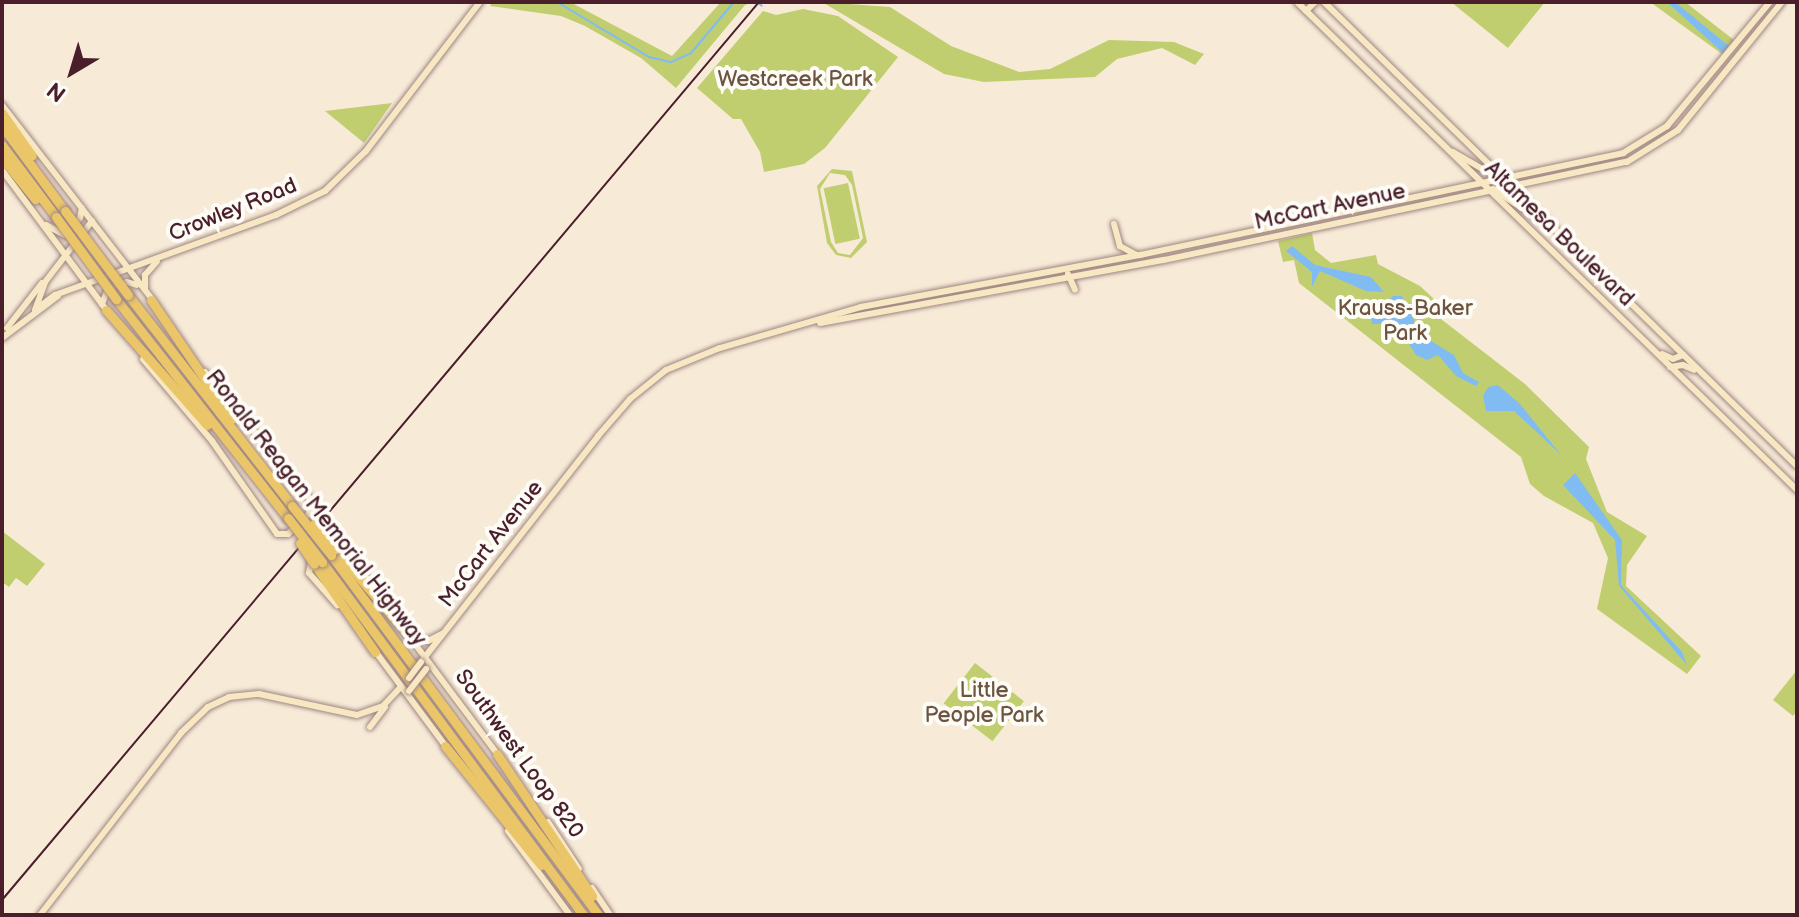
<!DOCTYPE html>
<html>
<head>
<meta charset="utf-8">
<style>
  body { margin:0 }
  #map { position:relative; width:1799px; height:917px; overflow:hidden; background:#f7ebd8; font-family:"Balsamiq Sans",sans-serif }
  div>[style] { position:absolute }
  .green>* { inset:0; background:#c0ce70; transform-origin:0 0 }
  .water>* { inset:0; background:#80bcf2 }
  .stream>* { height:2px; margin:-1px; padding:0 1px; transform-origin:1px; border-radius:1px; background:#80bcf2 }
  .roads { filter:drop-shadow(0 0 2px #a08582) drop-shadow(0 0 2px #a08582) }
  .secondary>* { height:6px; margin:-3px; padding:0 3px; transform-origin:3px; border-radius:3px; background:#f7e8c3 }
  .motorway>* { height:9px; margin:-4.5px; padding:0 4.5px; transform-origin:4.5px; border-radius:4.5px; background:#eac669 }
  .rail>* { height:2px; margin:-1px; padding:0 1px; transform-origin:1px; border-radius:1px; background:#4a1f2b }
  .bridges { filter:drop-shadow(0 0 2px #a08582) drop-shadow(0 0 2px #a08582) }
  .secondary-bridge>* { height:6px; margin:-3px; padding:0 3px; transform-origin:3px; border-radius:3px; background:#f7e8c3 }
  .motorway-bridge>* { height:9px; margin:-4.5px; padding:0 4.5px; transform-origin:4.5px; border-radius:4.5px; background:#eac669 }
  span { translate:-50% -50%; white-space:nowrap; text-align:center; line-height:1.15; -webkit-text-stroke:8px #fdfcf7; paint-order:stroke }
  .park-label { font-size:22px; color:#6d5440 }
  .street-label { font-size:22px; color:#4a1f2b }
  .frame { position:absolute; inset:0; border:4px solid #4a1f2b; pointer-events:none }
  .north { position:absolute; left:32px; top:32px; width:80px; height:80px; -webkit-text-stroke:6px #fdfcf7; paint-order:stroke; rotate:218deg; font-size:22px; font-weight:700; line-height:32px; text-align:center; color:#4a1f2b }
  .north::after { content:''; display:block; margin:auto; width:28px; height:36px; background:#4a1f2b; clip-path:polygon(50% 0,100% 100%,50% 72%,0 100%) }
</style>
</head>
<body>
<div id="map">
  <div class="green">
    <div style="clip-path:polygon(493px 2px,570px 2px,672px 56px,721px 2px,753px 2px,745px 5px,676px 88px,641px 58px,585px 26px,561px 16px,490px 6px)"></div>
    <div style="clip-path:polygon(822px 2px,890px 7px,951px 46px,1019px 72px,1050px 69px,1109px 40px,1174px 42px,1204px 54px,1195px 65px,1162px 48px,1117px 59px,1095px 77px,984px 82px,944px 74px)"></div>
    <div style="clip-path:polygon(1451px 2px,1545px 2px,1508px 48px)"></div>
    <div style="clip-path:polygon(1650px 2px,1685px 2px,1734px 40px,1722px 54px)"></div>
    <div style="clip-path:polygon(803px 9px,838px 16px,898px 57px,825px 148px,804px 164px,764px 172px,760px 152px,741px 119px,733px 119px,697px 88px,763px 11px,776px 15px)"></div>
    <div style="clip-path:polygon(392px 103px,364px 143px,325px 111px)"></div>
    <div style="clip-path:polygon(evenodd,832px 169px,852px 171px,867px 242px,851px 258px,836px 255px,827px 243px,817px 186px,832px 169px,830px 173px,845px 175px,852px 185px,863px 238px,850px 255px,838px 253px,831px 242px,820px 189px,830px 173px)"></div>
    <div style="left:848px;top:183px;width:57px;height:25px;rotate:78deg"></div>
    <div style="clip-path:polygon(1312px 233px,1315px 250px,1331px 263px,1376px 255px,1378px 264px,1420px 286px,1433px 298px,1441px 319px,1525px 384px,1589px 447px,1586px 459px,1607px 512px,1647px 536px,1627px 565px,1626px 586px,1701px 656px,1687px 674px,1597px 609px,1608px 558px,1593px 523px,1544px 496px,1530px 484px,1521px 457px,1299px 283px,1294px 260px,1283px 262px,1278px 241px)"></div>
    <div style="clip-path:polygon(2px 531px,45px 564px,27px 586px,16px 578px,9px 587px,2px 582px)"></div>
    <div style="left:975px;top:663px;width:62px;height:51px;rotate:38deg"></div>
    <div style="clip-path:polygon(1797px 670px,1797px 711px,1793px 716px,1773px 700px)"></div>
  </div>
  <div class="water">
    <div style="clip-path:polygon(1667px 2px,1675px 2px,1729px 46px,1723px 53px)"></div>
    <div style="clip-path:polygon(1292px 246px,1315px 265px,1371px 277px,1384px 292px,1366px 291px,1320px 271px,1312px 287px,1312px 272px,1286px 251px)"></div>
    <div style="clip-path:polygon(1393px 296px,1402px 296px,1421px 335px,1454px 355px,1463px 373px,1479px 382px,1476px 386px,1456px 376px,1438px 355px,1427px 360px,1416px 355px,1396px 324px,1372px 324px,1371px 316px)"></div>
    <div style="clip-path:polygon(1498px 385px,1520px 404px,1561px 455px,1514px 411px,1486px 411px,1483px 396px,1488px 387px)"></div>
    <div style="clip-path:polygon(1575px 473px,1622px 540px,1621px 585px,1682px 652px,1687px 665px,1619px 586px,1615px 540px,1563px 485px)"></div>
  </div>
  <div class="stream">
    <div style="left:557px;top:2px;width:107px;rotate:30.9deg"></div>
    <div style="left:649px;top:57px;width:23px;rotate:13deg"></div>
    <div style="left:671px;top:62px;width:22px;rotate:-24deg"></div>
    <div style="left:691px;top:53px;width:67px;rotate:-49.9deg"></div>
    <div style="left:757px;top:2px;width:6px;rotate:39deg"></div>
  </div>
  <div class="roads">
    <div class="secondary">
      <div style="left:1297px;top:2px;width:699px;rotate:44.3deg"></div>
      <div style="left:1324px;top:2px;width:252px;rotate:44.5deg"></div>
      <div style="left:1306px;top:11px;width:13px;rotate:-45deg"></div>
      <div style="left:2px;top:105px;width:249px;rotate:52.3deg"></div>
      <div style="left:1453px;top:152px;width:52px;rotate:30deg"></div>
      <div style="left:2px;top:170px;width:177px;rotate:53.3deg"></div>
      <div style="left:1512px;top:187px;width:399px;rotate:44.4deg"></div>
      <div style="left:1493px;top:189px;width:56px;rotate:33.4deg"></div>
      <div style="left:1114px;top:224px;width:23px;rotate:75deg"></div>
      <div style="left:1120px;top:246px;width:18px;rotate:29deg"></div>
      <div style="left:46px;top:225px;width:21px;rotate:28deg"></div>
      <div style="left:65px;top:235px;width:23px;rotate:-49deg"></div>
      <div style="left:80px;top:218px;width:10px;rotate:-79deg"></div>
      <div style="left:1068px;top:274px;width:17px;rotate:66deg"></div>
      <div style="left:145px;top:289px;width:14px;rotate:-90deg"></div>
      <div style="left:145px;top:275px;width:18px;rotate:-49deg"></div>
      <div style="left:102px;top:304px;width:16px;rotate:-68deg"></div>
      <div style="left:108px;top:289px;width:20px;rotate:-20deg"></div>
      <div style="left:127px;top:282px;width:10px;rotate:17deg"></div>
      <div style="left:39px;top:307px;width:20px;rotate:-37deg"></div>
      <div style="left:55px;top:295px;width:235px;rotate:-19.9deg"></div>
      <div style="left:276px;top:215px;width:55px;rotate:-26.1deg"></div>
      <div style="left:325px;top:191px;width:57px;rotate:-44.3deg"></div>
      <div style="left:366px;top:151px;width:188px;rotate:-52.6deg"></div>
      <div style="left:35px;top:310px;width:30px;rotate:-70deg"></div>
      <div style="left:45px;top:282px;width:77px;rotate:-52.4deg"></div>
      <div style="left:820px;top:323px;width:350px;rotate:-10.4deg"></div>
      <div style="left:1164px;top:260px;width:473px;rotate:-12deg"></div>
      <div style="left:1627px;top:162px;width:60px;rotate:-32.1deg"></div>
      <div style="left:1678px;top:130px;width:165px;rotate:-50.9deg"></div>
      <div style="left:7px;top:328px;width:57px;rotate:-52.1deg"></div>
      <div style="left:2px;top:338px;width:70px;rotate:-36.9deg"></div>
      <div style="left:1662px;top:354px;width:12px;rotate:24deg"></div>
      <div style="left:1673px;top:359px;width:11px;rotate:-22deg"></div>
      <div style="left:143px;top:359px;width:107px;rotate:49.9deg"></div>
      <div style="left:212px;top:441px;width:113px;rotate:55deg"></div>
      <div style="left:277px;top:534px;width:11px"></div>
      <div style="left:288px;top:534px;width:29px;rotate:-44deg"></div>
      <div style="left:309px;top:514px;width:15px;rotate:-86deg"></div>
      <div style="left:310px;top:499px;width:165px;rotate:-129.6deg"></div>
      <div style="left:1670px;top:367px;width:13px;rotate:-9deg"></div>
      <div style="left:1683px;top:365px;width:12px;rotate:24deg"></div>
      <div style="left:329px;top:540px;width:9px;rotate:6deg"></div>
      <div style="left:338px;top:541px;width:59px;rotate:52.5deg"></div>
      <div style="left:311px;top:561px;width:12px;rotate:99deg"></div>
      <div style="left:309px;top:573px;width:43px;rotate:48.8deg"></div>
      <div style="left:409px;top:636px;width:149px;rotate:53.2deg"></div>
      <div style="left:412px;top:638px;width:16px;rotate:11deg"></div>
      <div style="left:428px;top:641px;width:16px;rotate:-27deg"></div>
      <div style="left:375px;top:651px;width:121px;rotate:53.4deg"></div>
      <div style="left:421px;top:662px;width:287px;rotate:-51.9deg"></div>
      <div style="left:598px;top:436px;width:49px;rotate:-49.1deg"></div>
      <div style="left:630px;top:399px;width:46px;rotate:-38.9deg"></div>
      <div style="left:666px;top:370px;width:58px;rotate:-22.2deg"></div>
      <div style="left:720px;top:348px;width:147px;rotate:-16.2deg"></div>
      <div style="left:861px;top:307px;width:284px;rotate:-10.6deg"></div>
      <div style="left:1140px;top:255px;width:494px;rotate:-11.9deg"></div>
      <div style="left:1623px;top:153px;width:52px;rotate:-31.5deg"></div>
      <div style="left:1667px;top:126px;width:161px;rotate:-50.3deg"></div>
      <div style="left:370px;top:727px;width:25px;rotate:-53deg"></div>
      <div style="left:548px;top:822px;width:56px;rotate:56.6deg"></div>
      <div style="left:508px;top:831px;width:104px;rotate:53.6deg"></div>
      <div style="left:592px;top:888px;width:32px;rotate:56deg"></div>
      <div style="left:40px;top:915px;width:230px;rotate:-52.2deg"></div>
      <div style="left:181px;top:733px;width:37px;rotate:-44deg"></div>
      <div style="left:208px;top:707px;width:23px;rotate:-25deg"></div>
      <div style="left:229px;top:697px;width:30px;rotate:-6deg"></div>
      <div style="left:259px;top:694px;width:100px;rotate:12.1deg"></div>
      <div style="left:357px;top:715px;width:28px;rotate:-19deg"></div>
      <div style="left:383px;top:706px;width:26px;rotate:-47deg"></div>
    </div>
    <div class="motorway">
      <div style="left:2px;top:113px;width:52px;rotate:55.1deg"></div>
      <div style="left:2px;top:126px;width:106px;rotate:53.5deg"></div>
      <div style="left:2px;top:145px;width:90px;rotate:53.1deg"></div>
      <div style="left:2px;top:158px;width:53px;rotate:51.2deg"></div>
      <div style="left:128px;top:295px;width:267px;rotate:52.1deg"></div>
      <div style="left:116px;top:299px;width:278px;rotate:51.9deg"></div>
      <div style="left:151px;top:300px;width:144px;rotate:55.8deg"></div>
      <div style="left:106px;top:310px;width:153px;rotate:48.7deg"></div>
      <div style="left:335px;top:549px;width:116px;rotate:49.6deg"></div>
      <div style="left:331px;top:555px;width:448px;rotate:53.4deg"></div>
      <div style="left:322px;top:562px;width:439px;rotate:53.5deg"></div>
      <div style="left:314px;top:564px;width:107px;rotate:55.3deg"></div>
      <div style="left:445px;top:746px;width:153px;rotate:51.1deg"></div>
      <div style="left:497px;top:754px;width:171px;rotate:56.2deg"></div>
    </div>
  </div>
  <div class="rail">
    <div style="left:2px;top:900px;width:1175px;rotate:-49.87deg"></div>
  </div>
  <div class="bridges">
    <div class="secondary-bridge">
      <div style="left:409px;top:678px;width:20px;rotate:-53deg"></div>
      <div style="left:409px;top:691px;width:28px;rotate:-52deg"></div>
    </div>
    <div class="motorway-bridge">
      <div style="left:65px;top:211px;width:105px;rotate:53.1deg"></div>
      <div style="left:56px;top:217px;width:102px;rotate:53.8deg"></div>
      <div style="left:292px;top:506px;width:63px;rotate:51.5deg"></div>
      <div style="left:288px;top:518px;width:56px;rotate:52.3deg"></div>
      <div style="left:314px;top:524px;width:33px;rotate:50deg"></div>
      <div style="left:300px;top:543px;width:25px;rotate:56deg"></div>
    </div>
  </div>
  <div class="park-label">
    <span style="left:795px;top:80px">Westcreek Park</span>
    <span style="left:1405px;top:321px">Krauss-Baker<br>Park</span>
    <span style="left:984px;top:703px">Little<br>People Park</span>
  </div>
  <div class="street-label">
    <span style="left:1330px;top:207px;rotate:-12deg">McCart Avenue</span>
    <span style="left:233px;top:210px;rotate:-22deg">Crowley Road</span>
    <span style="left:1559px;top:234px;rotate:44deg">Altamesa Boulevard</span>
    <span style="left:316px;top:508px;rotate:52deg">Ronald Reagan Memorial Highway</span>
    <span style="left:491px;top:544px;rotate:-52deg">McCart Avenue</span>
    <span style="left:519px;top:754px;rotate:54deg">Southwest Loop 820</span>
  </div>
  <div class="frame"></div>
  <div class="north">N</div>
</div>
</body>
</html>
